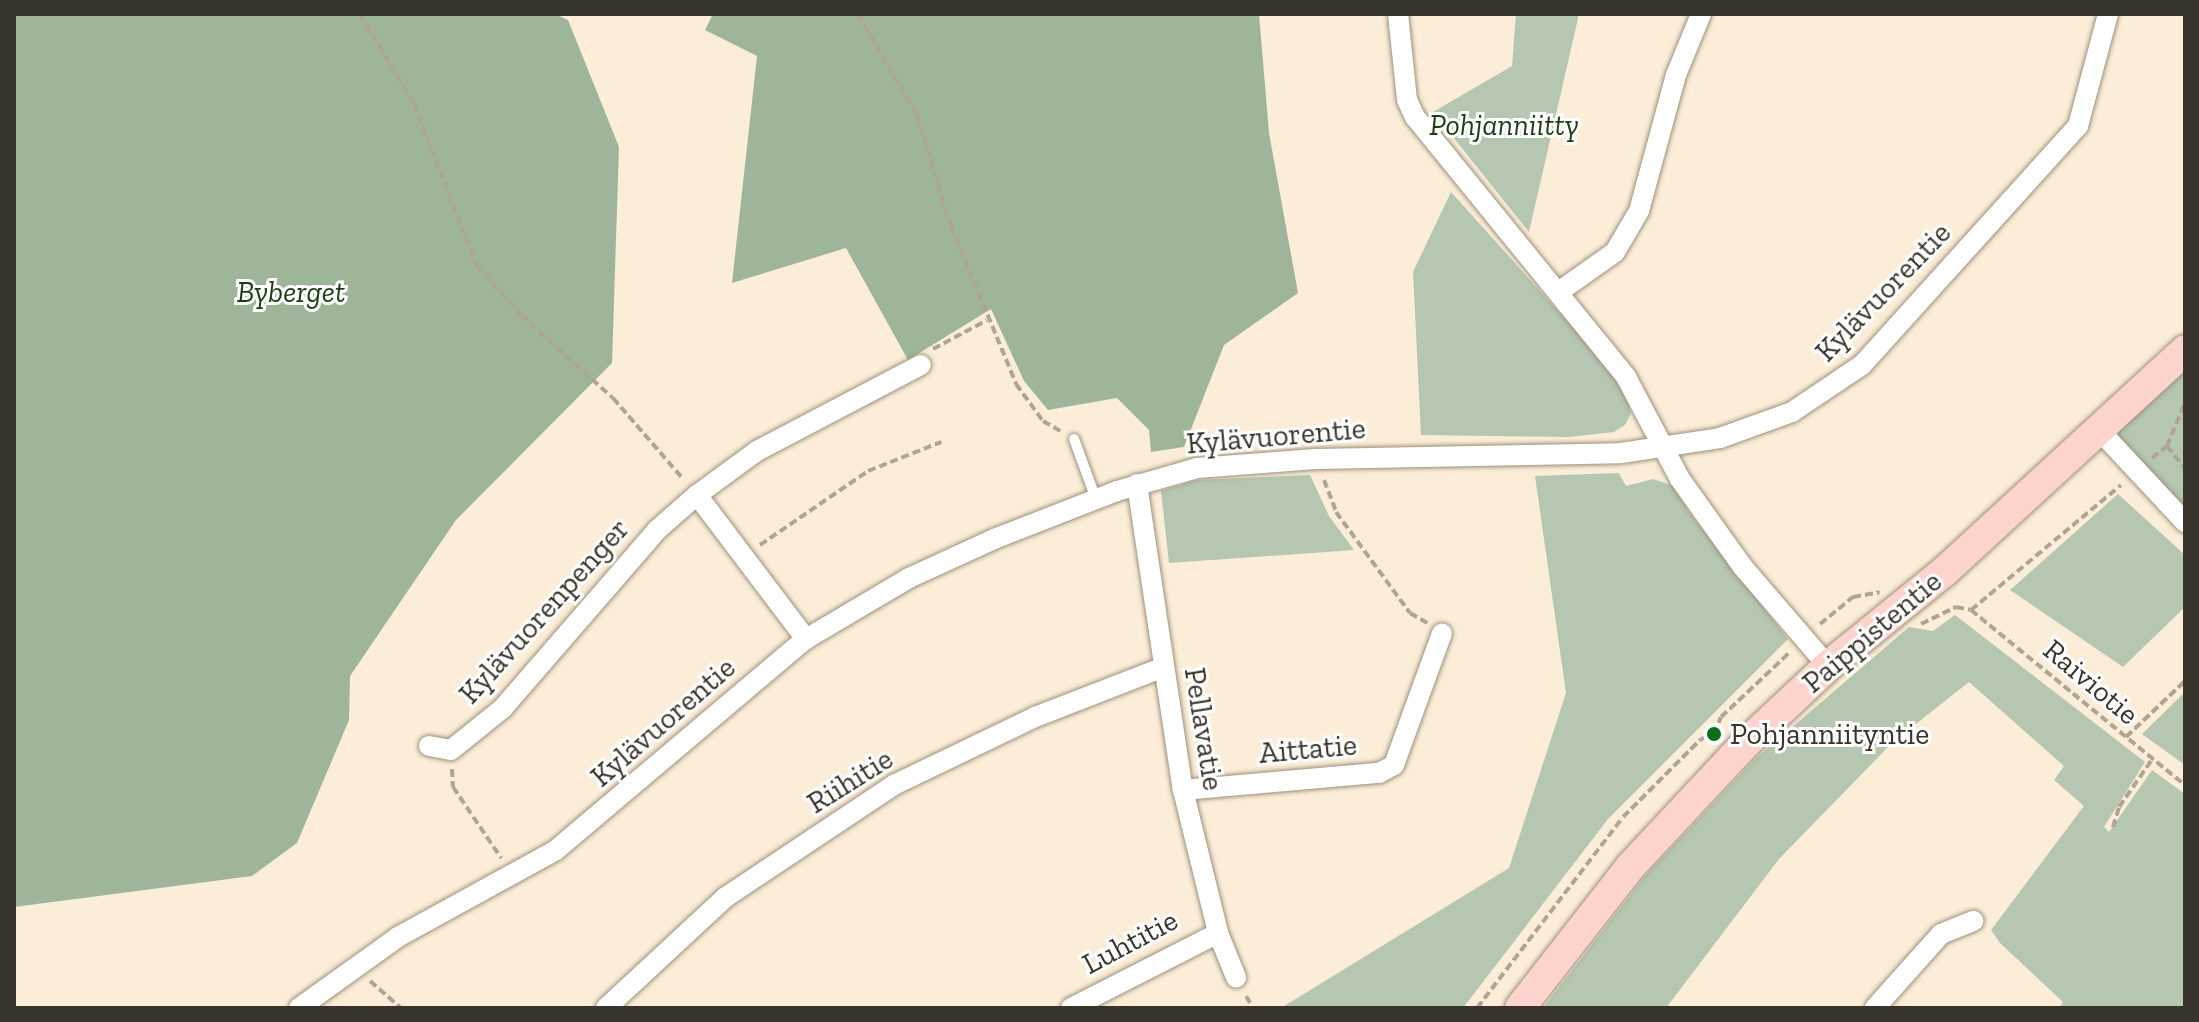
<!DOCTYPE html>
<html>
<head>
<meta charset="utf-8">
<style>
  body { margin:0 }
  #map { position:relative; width:2199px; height:1022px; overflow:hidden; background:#fbedd7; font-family:"Zilla Slab",serif }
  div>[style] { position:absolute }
  .green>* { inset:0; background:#b5c6b1 }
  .forest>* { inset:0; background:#9fb59a }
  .path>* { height:4px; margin-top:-2px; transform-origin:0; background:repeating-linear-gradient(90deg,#b0a594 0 8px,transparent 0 12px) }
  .roads { filter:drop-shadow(0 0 2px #9d917c) drop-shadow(0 0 2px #9d917c) }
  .lane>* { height:10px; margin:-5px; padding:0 5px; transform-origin:5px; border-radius:5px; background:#fff }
  .street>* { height:20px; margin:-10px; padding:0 10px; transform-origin:10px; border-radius:10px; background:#fff }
  .secondary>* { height:30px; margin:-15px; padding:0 15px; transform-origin:15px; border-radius:15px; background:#fdd3ce }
  .dots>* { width:22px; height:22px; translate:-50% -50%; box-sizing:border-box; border:4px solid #fff; border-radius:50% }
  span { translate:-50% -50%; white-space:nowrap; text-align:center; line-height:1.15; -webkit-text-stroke:6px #fff; paint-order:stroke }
  .park-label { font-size:30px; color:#1d3d15; font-style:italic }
  .street-label { font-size:30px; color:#39342b }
  .poi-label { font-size:30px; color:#39342b }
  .left { translate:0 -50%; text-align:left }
  .frame { position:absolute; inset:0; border:16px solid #39342b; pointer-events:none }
</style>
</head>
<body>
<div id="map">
  <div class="green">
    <div style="clip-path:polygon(1516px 14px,1579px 14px,1529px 232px,1433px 112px,1512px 66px)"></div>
    <div style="clip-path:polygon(1451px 192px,1621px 381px,1631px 413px,1625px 425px,1614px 432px,1569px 437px,1421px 435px,1413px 272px)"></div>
    <div style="clip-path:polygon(2185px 353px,2185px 522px,2100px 431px)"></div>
    <div style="clip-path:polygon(1619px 473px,1626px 486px,1653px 479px,1674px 486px,1689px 512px,1788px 639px,1608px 819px,1463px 1008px,1281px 1008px,1509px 868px,1566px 693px,1535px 476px)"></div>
    <div style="clip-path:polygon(1310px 475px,1329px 516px,1354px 550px,1169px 563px,1161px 491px,1197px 480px)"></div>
    <div style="clip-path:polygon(2118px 494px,2185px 555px,2185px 607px,2123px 667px,2010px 590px)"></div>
    <div style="clip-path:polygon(1955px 615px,2145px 762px,2104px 827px,2109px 832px,2152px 770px,2185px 794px,2185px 1008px,2059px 1008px,2063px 1002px,2000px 943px,1991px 930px,2084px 806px,2054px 780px,2064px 766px,1969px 682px,1893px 742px,1779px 859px,1666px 1008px,1543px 1008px,1645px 876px,1756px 758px,1909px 627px,1933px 631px)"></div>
    <div style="clip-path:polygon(2185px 692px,2185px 765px,2142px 734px)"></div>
  </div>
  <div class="forest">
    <div style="clip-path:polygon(14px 14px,555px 14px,568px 20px,619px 147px,612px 363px,456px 520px,350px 676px,349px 720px,297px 843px,252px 876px,14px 907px)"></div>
    <div style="clip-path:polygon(713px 14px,1259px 14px,1269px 133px,1298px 293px,1224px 345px,1184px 447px,1151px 452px,1149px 430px,1117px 398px,1048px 410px,1024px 381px,991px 309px,908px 360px,846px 248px,732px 283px,757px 56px,705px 30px)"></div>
  </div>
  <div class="path">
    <div style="left:360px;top:14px;width:105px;rotate:59deg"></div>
    <div style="left:414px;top:104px;width:173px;rotate:68.9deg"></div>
    <div style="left:476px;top:265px;width:67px;rotate:48deg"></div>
    <div style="left:521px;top:315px;width:124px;rotate:42.1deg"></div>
    <div style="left:613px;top:398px;width:108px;rotate:49.1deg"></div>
    <div style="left:858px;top:14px;width:117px;rotate:59.7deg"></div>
    <div style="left:917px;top:115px;width:116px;rotate:73deg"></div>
    <div style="left:951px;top:226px;width:171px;rotate:67.6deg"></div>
    <div style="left:1016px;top:384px;width:46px;rotate:53.9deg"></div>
    <div style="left:1043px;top:421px;width:20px;rotate:30deg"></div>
    <div style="left:933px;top:349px;width:61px;rotate:-28.2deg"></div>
    <div style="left:2167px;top:446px;width:28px;rotate:51deg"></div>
    <div style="left:2152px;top:458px;width:19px;rotate:-39deg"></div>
    <div style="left:2167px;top:446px;width:47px;rotate:-67.3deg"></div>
    <div style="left:1324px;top:480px;width:34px;rotate:69deg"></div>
    <div style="left:1336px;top:512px;width:125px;rotate:53.8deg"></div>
    <div style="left:1410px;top:613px;width:20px;rotate:30deg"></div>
    <div style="left:760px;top:545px;width:131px;rotate:-34.4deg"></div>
    <div style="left:868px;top:471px;width:79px;rotate:-21.7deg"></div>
    <div style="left:1971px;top:610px;width:276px;rotate:39.3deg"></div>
    <div style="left:1820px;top:624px;width:43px;rotate:-39.3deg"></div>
    <div style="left:1853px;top:597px;width:27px;rotate:-10deg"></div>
    <div style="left:1921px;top:624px;width:39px;rotate:-26deg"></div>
    <div style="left:1956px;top:607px;width:15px;rotate:11deg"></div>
    <div style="left:1971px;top:610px;width:195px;rotate:-39.8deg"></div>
    <div style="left:2126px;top:737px;width:81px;rotate:-43.5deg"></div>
    <div style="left:452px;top:769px;width:18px;rotate:87deg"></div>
    <div style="left:453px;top:787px;width:86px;rotate:55.9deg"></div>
    <div style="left:2113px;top:827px;width:21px;rotate:-73deg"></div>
    <div style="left:2119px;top:807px;width:56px;rotate:-55.2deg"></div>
    <div style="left:370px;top:981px;width:41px;rotate:41.1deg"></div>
    <div style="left:1246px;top:996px;width:14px;rotate:60deg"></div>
    <div style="left:1477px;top:1008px;width:240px;rotate:-52.6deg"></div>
    <div style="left:1623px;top:817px;width:110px;rotate:-45deg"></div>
    <div style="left:1701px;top:739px;width:14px;rotate:-21deg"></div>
    <div style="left:1714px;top:734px;width:18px;rotate:-68deg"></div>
    <div style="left:1721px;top:717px;width:95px;rotate:-43.3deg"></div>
  </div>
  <div class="roads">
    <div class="lane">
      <div style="left:1074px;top:439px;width:64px;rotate:69.9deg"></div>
    </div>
    <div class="street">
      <div style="left:1398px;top:14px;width:86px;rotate:84deg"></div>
      <div style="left:1407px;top:100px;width:19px;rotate:65deg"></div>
      <div style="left:1415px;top:117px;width:335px;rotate:50.9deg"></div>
      <div style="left:1626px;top:377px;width:115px;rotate:62.1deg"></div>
      <div style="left:1680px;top:479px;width:107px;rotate:54.5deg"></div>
      <div style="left:1742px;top:566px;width:132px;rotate:49.3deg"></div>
      <div style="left:1560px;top:291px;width:67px;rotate:-35.3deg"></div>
      <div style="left:1615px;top:252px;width:48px;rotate:-59.7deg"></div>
      <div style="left:1639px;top:211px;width:141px;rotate:-74.8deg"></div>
      <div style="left:1676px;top:75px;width:66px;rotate:-67.7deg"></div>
      <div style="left:2100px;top:431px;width:125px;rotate:47deg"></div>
      <div style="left:1137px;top:484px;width:309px;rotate:81.5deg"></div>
      <div style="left:1183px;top:790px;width:147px;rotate:76.2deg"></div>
      <div style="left:1218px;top:933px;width:48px;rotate:67.8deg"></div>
      <div style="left:697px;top:495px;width:181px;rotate:52.9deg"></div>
      <div style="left:429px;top:746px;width:22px;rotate:10deg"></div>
      <div style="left:451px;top:750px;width:67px;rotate:-38.9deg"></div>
      <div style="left:503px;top:708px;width:235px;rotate:-49.1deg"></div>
      <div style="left:657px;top:530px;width:53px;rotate:-41.2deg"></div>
      <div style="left:697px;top:495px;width:74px;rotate:-36.3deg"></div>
      <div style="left:757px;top:451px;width:185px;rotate:-27.7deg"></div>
      <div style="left:1183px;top:790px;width:197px;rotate:-5deg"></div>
      <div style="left:1379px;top:773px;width:17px;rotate:-28deg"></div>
      <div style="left:1394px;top:765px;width:140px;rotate:-70deg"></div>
      <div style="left:299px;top:1008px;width:122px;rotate:-35.6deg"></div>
      <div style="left:398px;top:937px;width:180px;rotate:-28.8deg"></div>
      <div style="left:556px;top:850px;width:327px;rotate:-40.2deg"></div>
      <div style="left:806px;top:639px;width:120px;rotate:-30.6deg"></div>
      <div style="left:909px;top:578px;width:94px;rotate:-24.6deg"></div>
      <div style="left:994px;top:539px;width:132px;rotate:-21.3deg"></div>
      <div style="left:1117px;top:491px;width:83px;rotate:-16deg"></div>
      <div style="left:1197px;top:468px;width:119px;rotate:-4.3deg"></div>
      <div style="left:1316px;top:459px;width:305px;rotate:-1.1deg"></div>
      <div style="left:1621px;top:453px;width:100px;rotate:-8.6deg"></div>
      <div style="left:1720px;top:438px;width:77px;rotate:-19.9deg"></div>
      <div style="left:1792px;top:412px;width:84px;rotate:-33.9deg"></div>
      <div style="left:1862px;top:365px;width:322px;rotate:-47.9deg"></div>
      <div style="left:2078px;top:126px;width:116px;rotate:-75deg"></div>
      <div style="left:606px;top:1008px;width:163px;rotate:-42.8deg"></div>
      <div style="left:726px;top:897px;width:202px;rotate:-33.7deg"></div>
      <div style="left:894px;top:785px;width:157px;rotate:-25.7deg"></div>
      <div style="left:1035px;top:717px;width:138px;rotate:-21.2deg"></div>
      <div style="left:1071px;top:1008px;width:165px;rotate:-27deg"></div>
      <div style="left:1875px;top:1008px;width:99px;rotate:-48.3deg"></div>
      <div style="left:1941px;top:934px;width:35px;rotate:-22deg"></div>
    </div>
    <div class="secondary">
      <div style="left:1520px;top:1008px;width:179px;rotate:-52deg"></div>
      <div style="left:1630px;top:867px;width:167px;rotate:-46.9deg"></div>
      <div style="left:1744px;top:745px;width:115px;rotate:-43.2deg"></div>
      <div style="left:1828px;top:666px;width:151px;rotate:-39.1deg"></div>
      <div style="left:1945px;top:571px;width:326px;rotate:-42.6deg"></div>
    </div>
  </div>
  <div class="dots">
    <div style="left:1714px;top:734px;background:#096d1a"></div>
  </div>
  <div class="park-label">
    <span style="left:1504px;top:125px">Pohjanniitty</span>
    <span style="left:291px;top:292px">Byberget</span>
  </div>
  <div class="street-label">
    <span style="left:1883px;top:292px;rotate:-46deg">Kylävuorentie</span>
    <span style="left:1276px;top:436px;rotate:-5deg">Kylävuorentie</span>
    <span style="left:544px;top:611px;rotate:-48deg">Kylävuorenpenger</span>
    <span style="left:1872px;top:632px;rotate:-40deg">Paippistentie</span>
    <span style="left:2091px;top:682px;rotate:40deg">Raiviotie</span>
    <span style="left:663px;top:722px;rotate:-41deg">Kylävuorentie</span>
    <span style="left:1204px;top:729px;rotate:81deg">Pellavatie</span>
    <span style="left:1308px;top:749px;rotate:-5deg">Aittatie</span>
    <span style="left:850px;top:781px;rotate:-32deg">Riihitie</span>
    <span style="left:1130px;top:942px;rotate:-28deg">Luhtitie</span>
  </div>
  <div class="poi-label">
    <span class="left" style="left:1730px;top:734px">Pohjanniityntie</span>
  </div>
  <div class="frame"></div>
</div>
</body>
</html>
